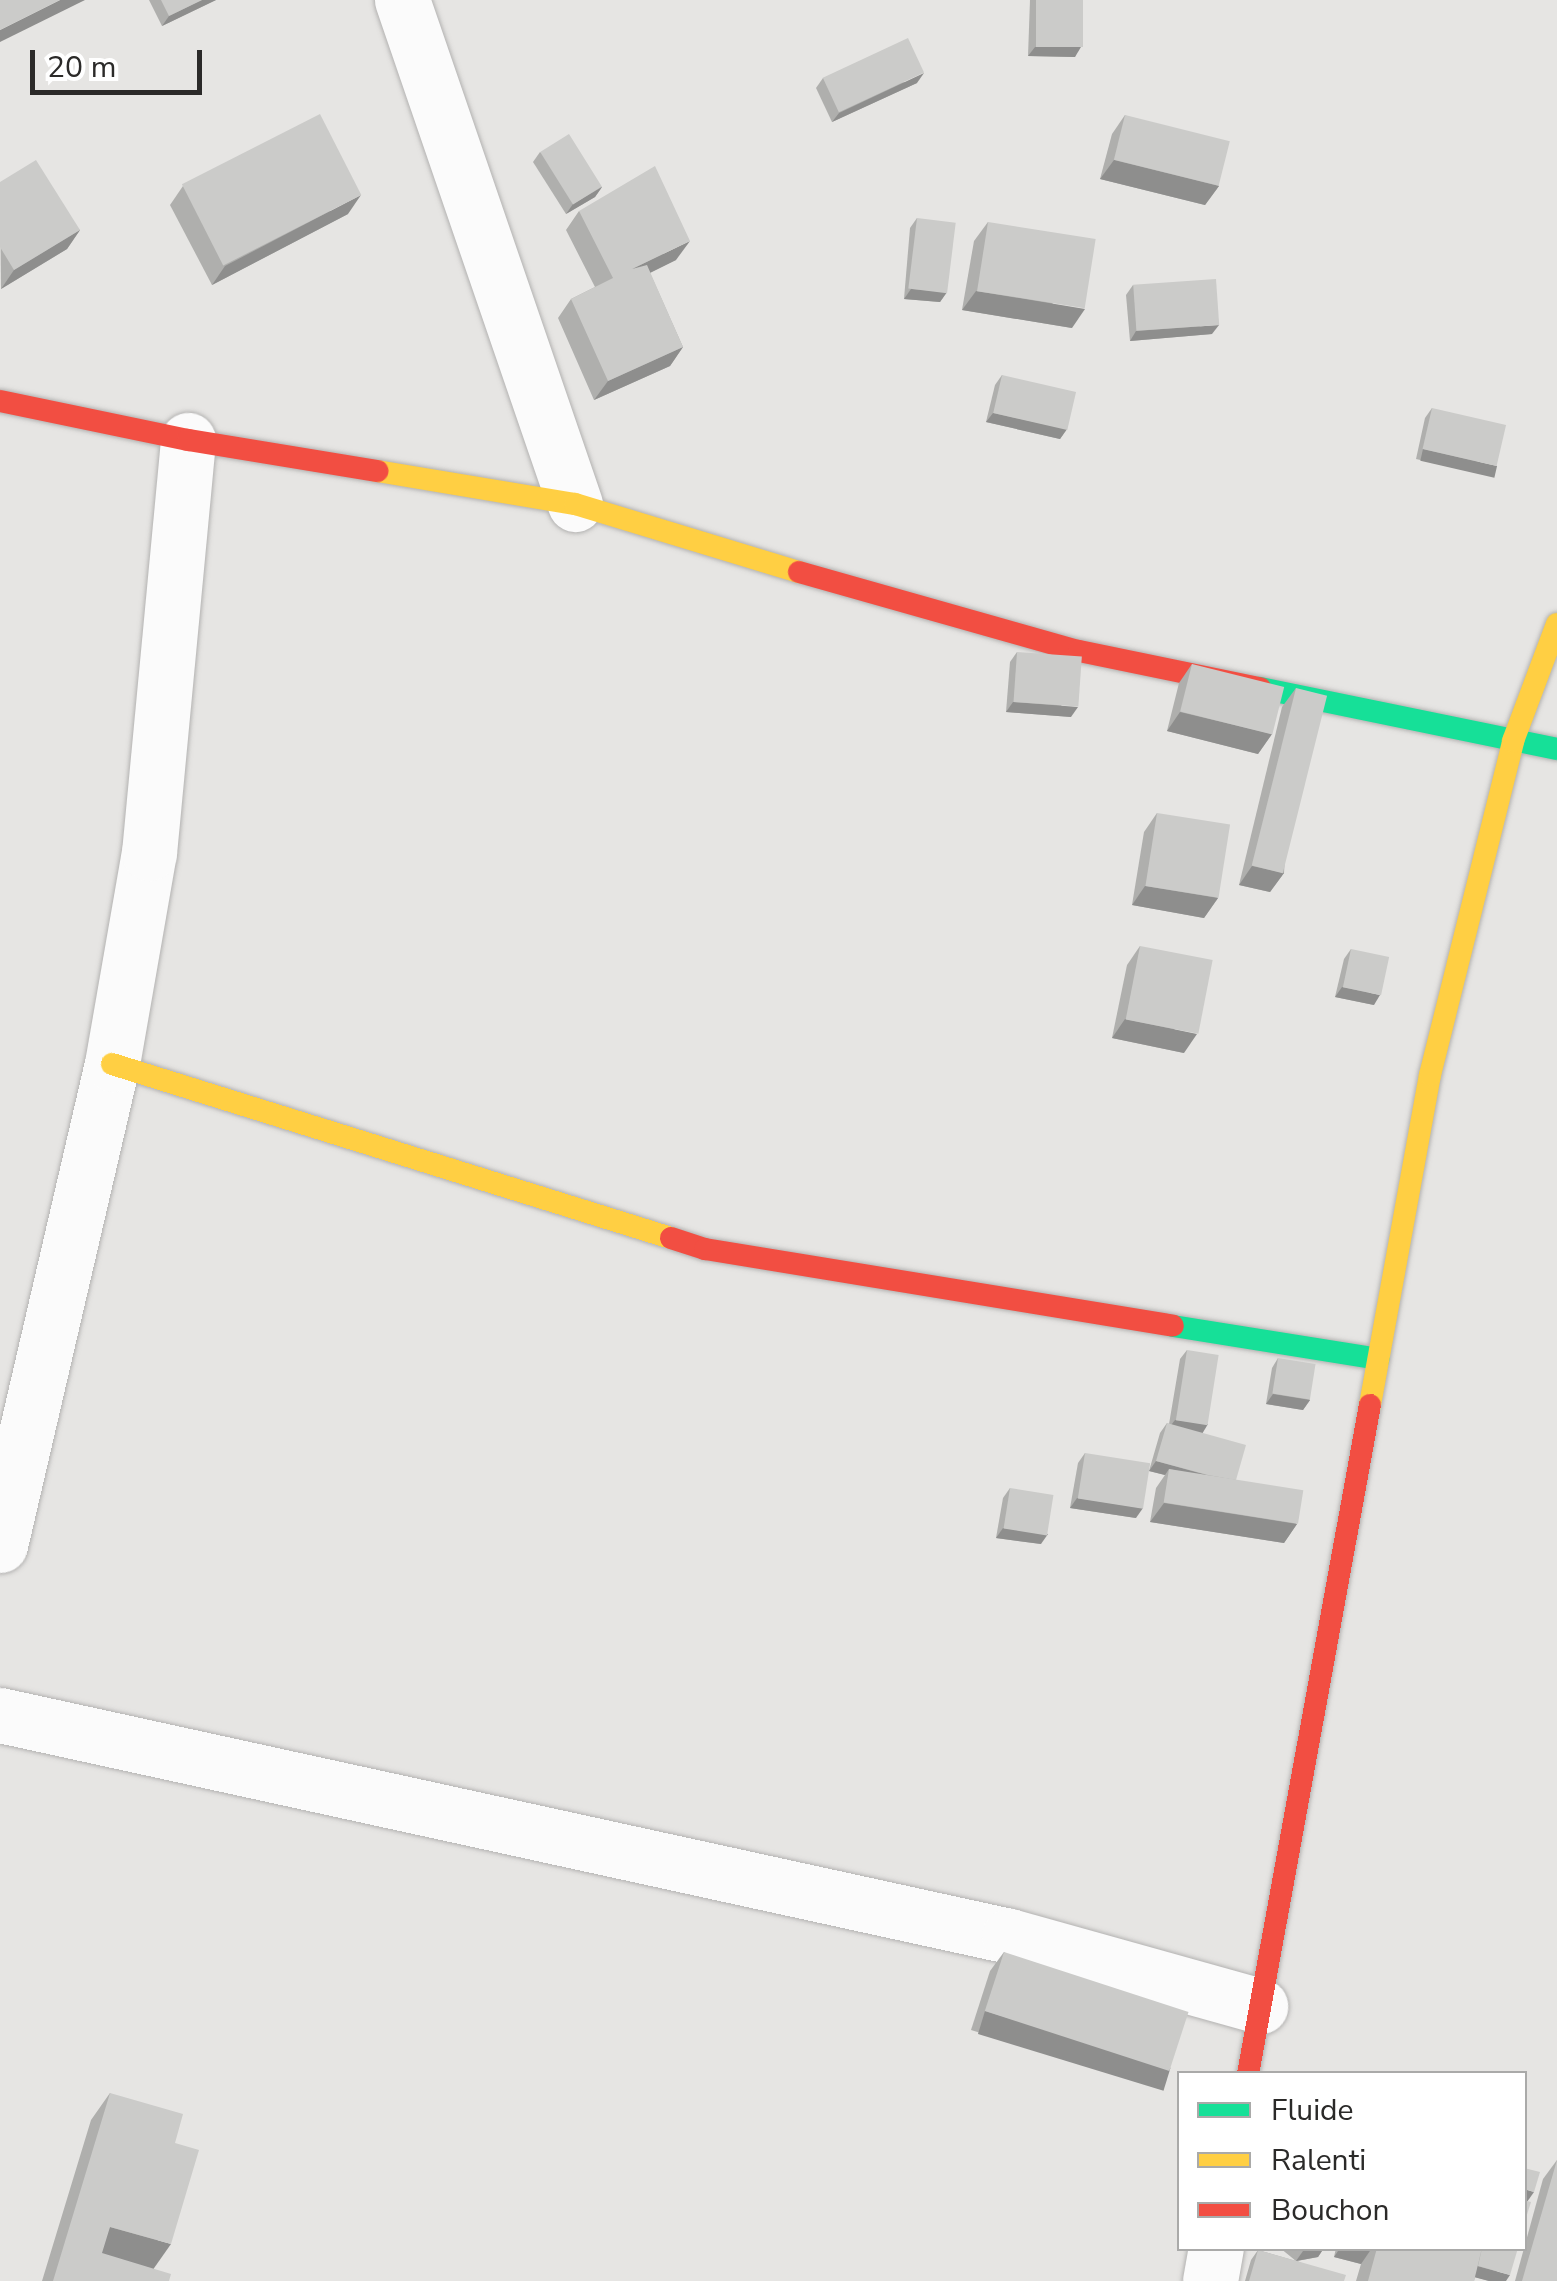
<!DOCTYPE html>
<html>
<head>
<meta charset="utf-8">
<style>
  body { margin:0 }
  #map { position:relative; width:1557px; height:2281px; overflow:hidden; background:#e6e5e3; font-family:"Nunito Sans",sans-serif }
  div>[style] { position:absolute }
  .roads { filter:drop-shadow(0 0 2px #b3b2b1) drop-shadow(0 0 2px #b3b2b1) }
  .street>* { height:55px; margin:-27.5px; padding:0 27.5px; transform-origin:27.5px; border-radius:27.5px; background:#fbfbfb }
  .fast>* { height:22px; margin:-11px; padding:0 11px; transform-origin:11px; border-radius:11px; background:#16e098 }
  .slow>* { height:22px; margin:-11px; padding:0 11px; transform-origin:11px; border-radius:11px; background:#ffcf43 }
  .jam>* { height:22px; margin:-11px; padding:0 11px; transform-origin:11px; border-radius:11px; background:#f24e42 }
  .wall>* { inset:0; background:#afafad }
  .shaded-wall>* { inset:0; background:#8e8e8d; transform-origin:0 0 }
  .building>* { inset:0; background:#cbcbc9; transform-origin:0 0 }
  span { translate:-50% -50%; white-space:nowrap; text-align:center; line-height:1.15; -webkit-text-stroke:10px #fff; paint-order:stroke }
  .legend { position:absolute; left:1177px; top:2071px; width:350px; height:180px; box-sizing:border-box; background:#fff; border:2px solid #aaaaa9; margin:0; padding:12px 18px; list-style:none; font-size:30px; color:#2b2a29 }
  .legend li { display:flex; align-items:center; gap:20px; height:50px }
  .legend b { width:50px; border:2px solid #aaaaa9 }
  .scale { position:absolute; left:30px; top:50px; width:172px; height:45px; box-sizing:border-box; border:5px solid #2b2a29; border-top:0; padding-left:12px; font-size:30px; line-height:35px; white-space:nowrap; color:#2b2a29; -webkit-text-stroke:8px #fff; paint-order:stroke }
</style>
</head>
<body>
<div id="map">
  <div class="roads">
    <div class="street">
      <div style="left:402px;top:0;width:533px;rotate:71.06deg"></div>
      <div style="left:0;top:1545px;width:494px;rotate:-76.9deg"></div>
      <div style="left:112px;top:1064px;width:214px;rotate:-80.1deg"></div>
      <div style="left:149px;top:853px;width:415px;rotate:-84.6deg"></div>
      <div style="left:0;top:1715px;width:1033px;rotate:12.35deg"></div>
      <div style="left:1009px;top:1936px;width:261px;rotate:15.6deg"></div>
      <div style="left:1210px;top:2281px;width:34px;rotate:-80deg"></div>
    </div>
    <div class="fast">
      <div style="left:1260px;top:688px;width:303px;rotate:11.6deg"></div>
      <div style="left:1173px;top:1326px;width:208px;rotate:9.1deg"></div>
    </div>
    <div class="slow">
      <div style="left:377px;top:471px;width:201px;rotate:9.5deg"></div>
      <div style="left:575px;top:504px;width:234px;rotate:16.9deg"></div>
      <div style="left:112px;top:1064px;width:585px;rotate:17.29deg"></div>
      <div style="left:1370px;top:1405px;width:335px;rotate:-79.7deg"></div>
      <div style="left:1430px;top:1075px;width:344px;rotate:-76deg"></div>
      <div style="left:1513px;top:741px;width:125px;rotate:-69.4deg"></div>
    </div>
    <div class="jam">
      <div style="left:0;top:401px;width:192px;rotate:11.7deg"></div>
      <div style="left:188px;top:440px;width:192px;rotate:9.3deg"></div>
      <div style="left:799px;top:572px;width:291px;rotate:15.8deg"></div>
      <div style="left:1079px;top:651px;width:185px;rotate:11.6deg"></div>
      <div style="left:671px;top:1238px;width:36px;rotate:18deg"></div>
      <div style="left:705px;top:1249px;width:474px;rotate:9.3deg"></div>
      <div style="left:1248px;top:2074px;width:680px;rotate:-79.67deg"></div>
    </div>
  </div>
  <div class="wall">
    <div style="clip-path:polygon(149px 0,216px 0,162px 26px)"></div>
    <div style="clip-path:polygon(1030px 0,1083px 0,1075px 57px,1028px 56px)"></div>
    <div style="clip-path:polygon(823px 78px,917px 83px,832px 122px,816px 88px)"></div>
    <div style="clip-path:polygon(1125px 115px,1219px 186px,1205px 205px,1100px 179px,1112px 134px)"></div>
    <div style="clip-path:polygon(540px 152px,602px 187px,595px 197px,566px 214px,533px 162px)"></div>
    <div style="clip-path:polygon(0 182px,80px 230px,67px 249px,1px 289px)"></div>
    <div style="clip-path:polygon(183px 186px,348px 214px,212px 285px,170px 205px)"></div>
    <div style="clip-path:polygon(579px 211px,676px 260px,650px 273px,683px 347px,670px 366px,594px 400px,558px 318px,571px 299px,595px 287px,566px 230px)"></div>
    <div style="clip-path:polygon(917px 218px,947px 292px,940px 302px,904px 299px,910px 228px)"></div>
    <div style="clip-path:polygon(988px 222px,1072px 328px,962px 310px,974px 241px)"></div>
    <div style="clip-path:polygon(1133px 285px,1212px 334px,1130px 341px,1126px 295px)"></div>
    <div style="clip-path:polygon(1002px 375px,1067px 429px,1060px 439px,986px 422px,995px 385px)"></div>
    <div style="clip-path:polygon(1432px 408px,1490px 476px,1416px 459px,1425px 418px)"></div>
    <div style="clip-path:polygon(1017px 652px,1071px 717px,1006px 712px,1010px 662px)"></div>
    <div style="clip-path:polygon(1192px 664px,1272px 734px,1258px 754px,1167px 731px,1179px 683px)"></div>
    <div style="clip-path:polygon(1296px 688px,1284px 873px,1270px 892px,1239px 885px,1282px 707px)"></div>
    <div style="clip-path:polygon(1157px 813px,1218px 898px,1204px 918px,1132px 905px,1144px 832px)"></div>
    <div style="clip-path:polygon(1140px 946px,1184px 1053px,1112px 1038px,1127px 965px)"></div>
    <div style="clip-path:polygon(1351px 949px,1374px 1005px,1335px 997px,1344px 959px)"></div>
    <div style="clip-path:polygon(1187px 1350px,1202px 1433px,1236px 1480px,1297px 1524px,1284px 1543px,1150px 1522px,1156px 1488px,1165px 1475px,1149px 1471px,1160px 1433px,1167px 1423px,1169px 1424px,1180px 1359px)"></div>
    <div style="clip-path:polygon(1278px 1358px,1310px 1400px,1303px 1410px,1266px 1404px,1272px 1368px)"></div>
    <div style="clip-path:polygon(1085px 1453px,1136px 1518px,1070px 1508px,1078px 1463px)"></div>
    <div style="clip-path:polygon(1010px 1488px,1041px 1544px,996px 1538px,1003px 1498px)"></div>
    <div style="clip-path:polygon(1004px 1952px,1170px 2069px,1157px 2088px,971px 2030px,990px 1971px)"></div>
    <div style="clip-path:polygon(110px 2093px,175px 2143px,153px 2269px,169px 2281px,42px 2281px,91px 2120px)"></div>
    <div style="clip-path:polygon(1557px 2160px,1557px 2281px,1515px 2281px,1543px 2179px)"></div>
    <div style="clip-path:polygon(1280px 2248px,1324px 2248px,1318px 2257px,1297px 2261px,1344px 2281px,1245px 2281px,1251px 2260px,1258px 2250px,1296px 2261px)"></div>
    <div style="clip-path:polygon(1336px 2248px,1518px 2248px,1489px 2281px,1475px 2277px,1474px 2281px,1356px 2281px,1361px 2264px,1334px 2257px)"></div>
  </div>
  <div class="shaded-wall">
    <div style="clip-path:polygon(60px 0,85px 0,0 42px,0 30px)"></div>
    <div style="clip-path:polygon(202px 0,216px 0,162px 26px,169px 16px)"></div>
    <div style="clip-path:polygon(1035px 47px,1081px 47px,1075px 57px,1028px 56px)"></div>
    <div style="clip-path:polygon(924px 73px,917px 83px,832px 122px,839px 113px)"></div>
    <div style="clip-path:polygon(1114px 160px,1219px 186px,1205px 205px,1100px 179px)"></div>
    <div style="clip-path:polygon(602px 187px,595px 197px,566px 214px,573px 204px)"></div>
    <div style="clip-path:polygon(361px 195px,348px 214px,212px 285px,225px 266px)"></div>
    <div style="clip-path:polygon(80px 230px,67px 249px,1px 289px,14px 270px)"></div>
    <div style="clip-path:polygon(690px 241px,676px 260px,619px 288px,632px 269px)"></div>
    <div style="clip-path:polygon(911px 289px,947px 292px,940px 302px,904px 299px)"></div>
    <div style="clip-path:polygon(976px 291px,1085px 309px,1072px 328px,962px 310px)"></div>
    <div style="clip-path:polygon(1219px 325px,1212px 334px,1130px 341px,1136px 331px)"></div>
    <div style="clip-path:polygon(683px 347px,670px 366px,594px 400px,608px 381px)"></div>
    <div style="clip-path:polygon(993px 413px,1067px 429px,1060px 439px,986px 422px)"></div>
    <div style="left:1423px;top:449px;width:76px;height:12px;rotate:13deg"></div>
    <div style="clip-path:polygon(1013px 702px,1078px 707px,1071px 717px,1006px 712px)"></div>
    <div style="clip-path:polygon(1180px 712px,1272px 734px,1258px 754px,1167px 731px)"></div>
    <div style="clip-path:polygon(1252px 866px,1284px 873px,1270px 892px,1239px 885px)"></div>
    <div style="clip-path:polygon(1145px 886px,1218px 898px,1204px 918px,1132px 905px)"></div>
    <div style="clip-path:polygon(1342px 987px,1380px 995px,1374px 1005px,1335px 997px)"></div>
    <div style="clip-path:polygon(1125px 1019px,1197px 1034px,1184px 1053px,1112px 1038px)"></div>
    <div style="clip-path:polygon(1273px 1394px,1310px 1400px,1303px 1410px,1266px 1404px)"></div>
    <div style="clip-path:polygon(1175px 1420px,1208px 1424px,1202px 1434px,1168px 1429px)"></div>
    <div style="clip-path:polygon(1156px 1461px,1235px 1483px,1169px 1469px,1165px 1475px,1149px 1471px)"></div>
    <div style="clip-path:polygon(1077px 1498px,1143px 1508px,1136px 1518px,1070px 1508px)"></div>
    <div style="clip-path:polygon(1164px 1503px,1297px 1524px,1284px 1543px,1150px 1522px)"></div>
    <div style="clip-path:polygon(1003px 1528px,1048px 1534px,1041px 1544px,996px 1538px)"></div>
    <div style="left:985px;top:2011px;width:194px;height:24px;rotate:17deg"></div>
    <div style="clip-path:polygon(1524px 2189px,1534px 2192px,1527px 2202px,1524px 2201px)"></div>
    <div style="clip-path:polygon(110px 2227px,171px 2244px,152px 2271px,91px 2254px)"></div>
    <div style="clip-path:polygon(1318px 2248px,1324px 2248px,1318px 2257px,1296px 2261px,1303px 2251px)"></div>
    <div style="clip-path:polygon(1340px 2248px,1372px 2248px,1361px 2264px,1334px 2257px)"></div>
    <div style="clip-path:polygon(1477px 2266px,1510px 2275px,1506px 2281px,1489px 2281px,1470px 2276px)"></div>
  </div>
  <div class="building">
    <div style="clip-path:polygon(0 0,60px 0,0 30px)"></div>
    <div style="clip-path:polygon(161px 0,202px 0,169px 16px)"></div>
    <div style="left:1036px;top:0;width:47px;height:47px"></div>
    <div style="left:908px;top:38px;width:38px;height:94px;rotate:65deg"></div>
    <div style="left:320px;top:114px;width:91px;height:155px;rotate:63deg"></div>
    <div style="left:1125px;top:115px;width:108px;height:46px;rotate:14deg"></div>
    <div style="left:569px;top:134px;width:62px;height:34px;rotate:58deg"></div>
    <div style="clip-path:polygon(36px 160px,80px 230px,14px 270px,0 247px,0 182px)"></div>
    <div style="clip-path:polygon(655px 166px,690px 241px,632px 269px,647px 265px,683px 347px,608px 381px,571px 299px,613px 278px,579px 211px)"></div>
    <div style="left:917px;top:218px;width:39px;height:71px;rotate:7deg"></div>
    <div style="left:988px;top:222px;width:109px;height:70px;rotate:9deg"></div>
    <div style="left:1216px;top:279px;width:46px;height:83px;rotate:86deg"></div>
    <div style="left:1002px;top:375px;width:76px;height:39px;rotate:13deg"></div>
    <div style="left:1432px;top:408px;width:76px;height:42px;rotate:13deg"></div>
    <div style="left:1017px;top:652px;width:65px;height:50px;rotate:4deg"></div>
    <div style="left:1192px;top:664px;width:95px;height:49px;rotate:14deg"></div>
    <div style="left:1296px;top:688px;width:32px;height:183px;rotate:14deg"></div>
    <div style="left:1157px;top:813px;width:74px;height:74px;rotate:9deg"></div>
    <div style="left:1140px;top:946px;width:74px;height:75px;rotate:11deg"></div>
    <div style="left:1351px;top:949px;width:39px;height:39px;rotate:12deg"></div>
    <div style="left:1187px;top:1350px;width:32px;height:71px;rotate:9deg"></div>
    <div style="left:1278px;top:1358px;width:38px;height:36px;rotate:9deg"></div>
    <div style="clip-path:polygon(1167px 1423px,1246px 1445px,1236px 1480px,1208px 1475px,1156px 1461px)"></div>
    <div style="left:1085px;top:1453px;width:66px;height:46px;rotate:9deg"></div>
    <div style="left:1169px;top:1469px;width:136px;height:34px;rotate:9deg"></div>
    <div style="left:1010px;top:1488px;width:44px;height:41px;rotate:9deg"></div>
    <div style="left:1004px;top:1952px;width:194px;height:62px;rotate:18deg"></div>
    <div style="clip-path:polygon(110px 2093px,183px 2114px,175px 2143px,199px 2150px,171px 2244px,110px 2227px,102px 2253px,171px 2274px,169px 2281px,53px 2281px)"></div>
    <div style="clip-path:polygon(1557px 2160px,1557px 2281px,1522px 2281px)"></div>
    <div style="clip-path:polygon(1524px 2168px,1540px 2172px,1534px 2192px,1524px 2189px)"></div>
    <div style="clip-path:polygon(1524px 2200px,1531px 2202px,1524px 2224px)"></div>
    <div style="clip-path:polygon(1377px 2248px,1482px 2248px,1474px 2281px,1368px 2281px)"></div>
    <div style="clip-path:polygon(1482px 2248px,1518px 2248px,1510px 2275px,1478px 2266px)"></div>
    <div style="clip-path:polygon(1258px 2250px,1346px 2275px,1344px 2281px,1249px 2281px)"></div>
  </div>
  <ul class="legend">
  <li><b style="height:12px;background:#16e098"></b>Fluide</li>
  <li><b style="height:12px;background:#ffcf43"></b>Ralenti</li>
  <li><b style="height:12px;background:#f24e42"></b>Bouchon</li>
  </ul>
  <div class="scale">20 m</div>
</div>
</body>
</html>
